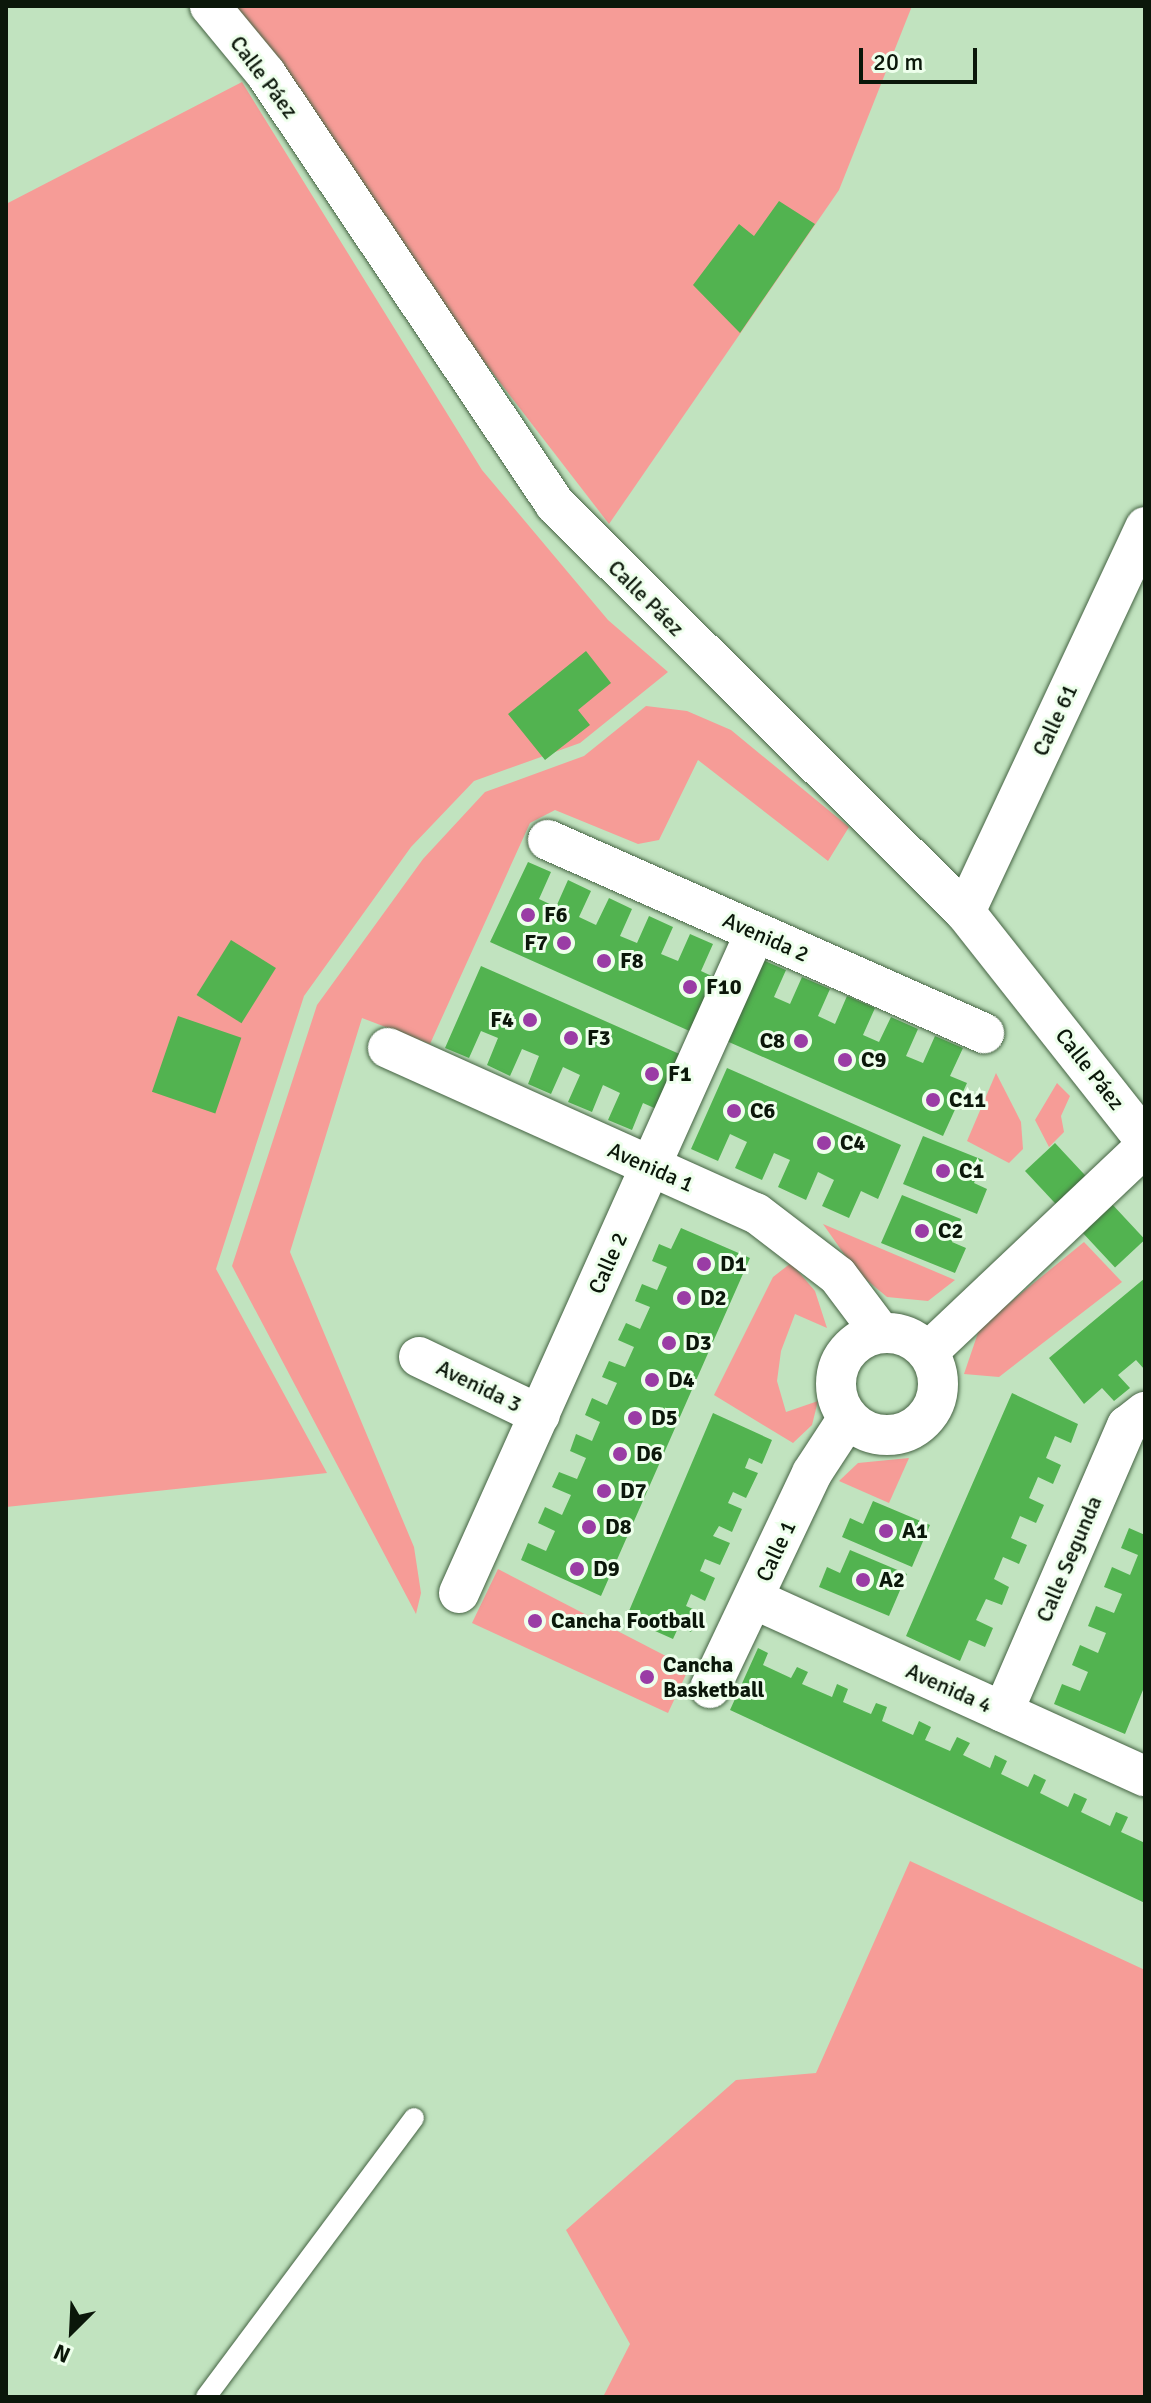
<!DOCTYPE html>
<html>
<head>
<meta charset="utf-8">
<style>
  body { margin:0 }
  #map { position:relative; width:1151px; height:2403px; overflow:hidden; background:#c1e3bf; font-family:Signika,sans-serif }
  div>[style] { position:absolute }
  .green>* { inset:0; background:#f69c97 }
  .building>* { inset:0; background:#52b350; transform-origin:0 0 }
  .roads { filter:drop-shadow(0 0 2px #456343) drop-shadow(0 0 2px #456343) }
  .lane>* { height:20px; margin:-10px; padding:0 10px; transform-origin:10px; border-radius:10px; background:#fff }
  .street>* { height:40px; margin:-20px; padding:0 20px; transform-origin:20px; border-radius:20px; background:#fff }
  .street>.ring { margin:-20px; padding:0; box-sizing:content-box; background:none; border:40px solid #fff; border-radius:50% }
  .dots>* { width:22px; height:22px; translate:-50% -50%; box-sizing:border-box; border:4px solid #eeffec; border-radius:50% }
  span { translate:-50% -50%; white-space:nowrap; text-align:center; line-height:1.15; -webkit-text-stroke:6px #eeffec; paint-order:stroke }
  .street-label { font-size:22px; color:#0b170a }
  .poi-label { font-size:22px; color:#0b170a; font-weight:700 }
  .left { translate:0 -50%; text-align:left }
  .right { translate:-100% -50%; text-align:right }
  .frame { position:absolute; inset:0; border:8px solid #0b170a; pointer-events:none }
  .north { position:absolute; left:32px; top:2291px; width:80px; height:80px; -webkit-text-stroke:6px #eeffec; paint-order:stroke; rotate:204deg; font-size:22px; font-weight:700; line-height:32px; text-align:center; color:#0b170a }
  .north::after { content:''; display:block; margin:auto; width:28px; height:36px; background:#0b170a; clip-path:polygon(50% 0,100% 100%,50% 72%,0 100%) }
  .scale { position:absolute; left:859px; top:48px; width:118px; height:36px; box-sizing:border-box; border:4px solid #0b170a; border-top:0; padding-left:10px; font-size:24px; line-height:28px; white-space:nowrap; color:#0b170a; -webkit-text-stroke:6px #eeffec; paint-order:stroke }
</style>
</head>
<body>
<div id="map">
  <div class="green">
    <div style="clip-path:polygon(210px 6px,912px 6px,839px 190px,609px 524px)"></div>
    <div style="clip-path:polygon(242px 82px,482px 470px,608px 620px,668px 672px,580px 743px,474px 781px,411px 847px,304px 996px,216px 1269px,327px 1473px,6px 1507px,6px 204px)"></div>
    <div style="clip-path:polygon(646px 706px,687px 711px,731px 730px,849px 827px,828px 861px,698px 760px,659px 840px,638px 844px,555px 810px,530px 823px,430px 1044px,362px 1018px,290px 1252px,414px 1547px,421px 1593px,416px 1614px,232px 1266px,317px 1005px,423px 859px,485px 792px,584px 756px)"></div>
    <div style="clip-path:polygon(996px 1073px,1021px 1122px,1023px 1149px,1009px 1163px,967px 1141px)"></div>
    <div style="clip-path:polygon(1057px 1083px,1070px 1096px,1061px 1116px,1064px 1132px,1049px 1147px,1035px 1120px)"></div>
    <div style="clip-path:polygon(823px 1224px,955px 1280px,928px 1301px,887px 1297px,856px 1271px)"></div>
    <div style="clip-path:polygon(1084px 1242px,1122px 1282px,999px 1377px,964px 1374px,980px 1327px)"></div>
    <div style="clip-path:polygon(791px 1263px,815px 1291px,827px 1328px,795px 1314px,781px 1351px,777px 1381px,786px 1412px,818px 1401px,812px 1425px,793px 1443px,714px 1395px,773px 1277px)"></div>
    <div style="clip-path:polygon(909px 1458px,889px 1503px,839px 1481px,858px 1463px)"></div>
    <div style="clip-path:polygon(498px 1569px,689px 1668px,668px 1713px,472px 1623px)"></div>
    <div style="clip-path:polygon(910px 1861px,1145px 1970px,1145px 2397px,603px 2397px,630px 2344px,566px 2230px,736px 2080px,816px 2073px)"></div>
  </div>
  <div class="building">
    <div style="clip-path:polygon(779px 201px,815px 224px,740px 333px,693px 285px,739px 224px,754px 236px)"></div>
    <div style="clip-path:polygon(586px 651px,611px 683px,578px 710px,590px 725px,545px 760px,508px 714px)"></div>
    <div style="clip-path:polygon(528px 862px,551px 872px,539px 899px,556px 907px,568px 880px,591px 891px,579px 917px,596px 925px,609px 898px,632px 909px,620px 936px,637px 943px,649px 916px,673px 927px,661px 954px,678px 961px,690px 934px,713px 944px,701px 971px,718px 979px,694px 1033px,490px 942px)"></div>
    <div style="left:231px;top:940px;width:53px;height:65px;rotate:32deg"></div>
    <div style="clip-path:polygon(758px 958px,786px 970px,774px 997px,790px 1004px,802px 977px,830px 989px,818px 1016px,835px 1024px,847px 996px,875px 1008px,863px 1035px,879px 1042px,891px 1017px,918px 1029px,906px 1056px,923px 1063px,935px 1036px,963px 1048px,950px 1076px,967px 1083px,943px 1136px,722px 1039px)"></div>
    <div style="clip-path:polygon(481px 966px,684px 1056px,661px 1111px,643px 1103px,632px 1130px,608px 1120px,620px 1093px,603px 1085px,592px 1112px,568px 1102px,580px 1075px,563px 1067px,551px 1094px,528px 1084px,539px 1056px,522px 1049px,510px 1076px,487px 1065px,498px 1038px,481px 1031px,469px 1058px,445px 1048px)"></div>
    <div style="left:178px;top:1016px;width:67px;height:80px;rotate:19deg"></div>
    <div style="clip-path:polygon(727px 1068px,901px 1145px,878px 1199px,861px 1191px,849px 1218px,822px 1206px,834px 1180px,818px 1172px,806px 1200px,778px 1187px,790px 1160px,774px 1153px,762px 1180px,735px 1168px,747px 1142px,730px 1134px,718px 1161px,691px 1149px)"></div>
    <div style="clip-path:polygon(923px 1136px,983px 1160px,974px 1183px,987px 1189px,977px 1214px,903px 1184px)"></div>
    <div style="left:1055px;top:1143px;width:132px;height:41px;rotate:47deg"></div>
    <div style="clip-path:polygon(902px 1195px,961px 1219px,952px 1242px,966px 1248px,955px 1273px,881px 1243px)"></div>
    <div style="clip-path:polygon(681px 1228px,750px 1258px,601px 1596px,521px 1560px,528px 1543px,546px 1551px,555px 1531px,538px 1523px,545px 1507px,562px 1515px,571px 1495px,552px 1487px,559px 1472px,577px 1479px,586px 1458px,570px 1451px,576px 1434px,592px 1441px,600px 1422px,585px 1415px,592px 1398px,607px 1405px,617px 1383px,602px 1377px,609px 1361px,625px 1367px,634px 1347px,618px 1340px,626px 1323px,640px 1329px,650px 1307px,635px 1301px,642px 1284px,657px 1290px,667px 1267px,652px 1261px,659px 1244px,671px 1249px)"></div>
    <div style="clip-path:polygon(1145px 1278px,1145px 1370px,1136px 1360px,1118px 1375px,1130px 1388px,1114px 1401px,1102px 1388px,1084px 1404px,1049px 1358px)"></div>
    <div style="clip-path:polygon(1012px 1393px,1078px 1424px,1071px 1443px,1055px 1436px,1046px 1458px,1061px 1465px,1053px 1484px,1038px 1477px,1029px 1498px,1044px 1505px,1036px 1523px,1020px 1516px,1011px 1538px,1027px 1545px,1019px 1564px,1003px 1557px,994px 1579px,1009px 1587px,1002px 1605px,986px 1599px,976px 1620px,993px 1628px,985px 1647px,969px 1640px,960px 1661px,906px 1636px)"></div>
    <div style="clip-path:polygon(713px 1413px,772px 1440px,762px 1464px,749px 1458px,745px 1468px,758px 1473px,746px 1498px,733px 1492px,728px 1503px,742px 1509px,732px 1532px,719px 1526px,713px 1536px,730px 1543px,720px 1565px,705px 1559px,700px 1571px,715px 1578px,705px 1601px,691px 1594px,686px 1606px,700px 1612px,691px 1632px,679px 1626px,673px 1639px,626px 1618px)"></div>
    <div style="clip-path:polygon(873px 1501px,930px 1525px,912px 1567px,842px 1537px,850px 1518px,863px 1524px)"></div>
    <div style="clip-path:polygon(1129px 1528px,1145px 1535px,1145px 1685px,1125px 1734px,1054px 1704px,1062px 1684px,1080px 1691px,1088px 1672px,1072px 1665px,1080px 1645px,1098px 1653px,1106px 1633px,1088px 1626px,1096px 1606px,1114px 1613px,1122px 1594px,1104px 1587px,1112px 1567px,1130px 1575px,1138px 1555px,1121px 1548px)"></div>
    <div style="clip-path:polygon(850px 1550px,907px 1574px,889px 1616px,819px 1587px,827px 1567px,840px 1573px)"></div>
    <div style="clip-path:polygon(758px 1648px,768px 1653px,763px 1665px,791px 1678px,797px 1667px,808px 1672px,802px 1684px,832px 1697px,837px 1684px,848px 1689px,843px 1702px,871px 1714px,876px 1703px,887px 1707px,882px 1721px,913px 1735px,919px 1721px,931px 1727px,925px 1740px,950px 1751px,957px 1737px,970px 1743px,963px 1755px,990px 1768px,995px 1755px,1007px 1761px,1001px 1774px,1028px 1787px,1034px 1774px,1046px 1780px,1040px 1793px,1068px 1807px,1074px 1793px,1087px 1799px,1081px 1812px,1110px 1826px,1116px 1812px,1128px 1817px,1121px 1832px,1145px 1843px,1145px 1903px,730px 1710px)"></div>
  </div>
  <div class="roads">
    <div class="lane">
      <div style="left:206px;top:2397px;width:348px;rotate:-53.3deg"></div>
    </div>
    <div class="street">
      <div style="left:210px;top:6px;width:88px;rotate:50.5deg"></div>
      <div style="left:266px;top:74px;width:518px;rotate:56.1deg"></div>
      <div style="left:555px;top:504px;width:578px;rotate:44.86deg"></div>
      <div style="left:965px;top:912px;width:290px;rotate:51.7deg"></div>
      <div style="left:548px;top:840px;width:477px;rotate:23.9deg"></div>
      <div style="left:965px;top:912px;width:425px;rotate:-64.9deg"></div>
      <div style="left:388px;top:1048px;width:403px;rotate:24.2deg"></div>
      <div style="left:756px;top:1213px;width:103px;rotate:37.5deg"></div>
      <div style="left:838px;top:1276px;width:70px;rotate:53.1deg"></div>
      <div class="ring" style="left:836px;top:1333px;width:62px;height:62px"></div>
      <div style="left:928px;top:1352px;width:299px;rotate:-43.4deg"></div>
      <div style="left:419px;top:1357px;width:134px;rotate:25.6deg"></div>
      <div style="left:459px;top:1593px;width:723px;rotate:-65.84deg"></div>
      <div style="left:754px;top:1599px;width:429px;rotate:24.4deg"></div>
      <div style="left:710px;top:1688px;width:238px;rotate:-64.6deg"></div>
      <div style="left:812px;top:1473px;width:66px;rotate:-56.8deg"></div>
      <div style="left:1003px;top:1712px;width:312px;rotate:-66.6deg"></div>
      <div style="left:1127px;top:1426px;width:23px;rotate:-38deg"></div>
    </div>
  </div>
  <div class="dots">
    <div style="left:528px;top:915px;background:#9a3ca5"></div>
    <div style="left:564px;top:943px;background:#9a3ca5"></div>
    <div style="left:604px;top:961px;background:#9a3ca5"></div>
    <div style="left:690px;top:987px;background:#9a3ca5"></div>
    <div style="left:530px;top:1020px;background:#9a3ca5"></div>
    <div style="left:571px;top:1038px;background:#9a3ca5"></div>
    <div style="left:801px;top:1041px;background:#9a3ca5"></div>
    <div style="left:845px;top:1060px;background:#9a3ca5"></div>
    <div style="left:652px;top:1074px;background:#9a3ca5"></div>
    <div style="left:933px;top:1100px;background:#9a3ca5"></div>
    <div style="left:734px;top:1111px;background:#9a3ca5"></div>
    <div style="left:824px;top:1143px;background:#9a3ca5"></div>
    <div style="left:943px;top:1171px;background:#9a3ca5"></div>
    <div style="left:922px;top:1231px;background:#9a3ca5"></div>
    <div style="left:704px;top:1264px;background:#9a3ca5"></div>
    <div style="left:684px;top:1298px;background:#9a3ca5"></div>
    <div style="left:669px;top:1343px;background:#9a3ca5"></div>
    <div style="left:652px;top:1380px;background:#9a3ca5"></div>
    <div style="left:635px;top:1418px;background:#9a3ca5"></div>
    <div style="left:620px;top:1454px;background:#9a3ca5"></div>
    <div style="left:604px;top:1491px;background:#9a3ca5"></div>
    <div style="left:589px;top:1527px;background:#9a3ca5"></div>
    <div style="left:886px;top:1531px;background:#9a3ca5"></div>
    <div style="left:577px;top:1569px;background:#9a3ca5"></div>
    <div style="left:863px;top:1580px;background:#9a3ca5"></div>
    <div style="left:535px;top:1621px;background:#9a3ca5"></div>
    <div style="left:647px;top:1677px;background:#9a3ca5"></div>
  </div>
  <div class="street-label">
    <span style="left:264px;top:77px;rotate:53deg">Calle Páez</span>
    <span style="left:646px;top:598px;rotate:45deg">Calle Páez</span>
    <span style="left:1055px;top:720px;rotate:-65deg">Calle 61</span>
    <span style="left:766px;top:937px;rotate:24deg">Avenida 2</span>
    <span style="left:1090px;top:1069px;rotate:52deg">Calle Páez</span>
    <span style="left:651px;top:1167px;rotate:24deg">Avenida 1</span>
    <span style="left:608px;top:1263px;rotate:-66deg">Calle 2</span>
    <span style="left:479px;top:1386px;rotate:26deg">Avenida 3</span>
    <span style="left:776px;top:1551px;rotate:-65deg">Calle 1</span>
    <span style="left:1069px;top:1559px;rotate:-67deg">Calle Segunda</span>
    <span style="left:949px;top:1688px;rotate:24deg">Avenida 4</span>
  </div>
  <div class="poi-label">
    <span class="left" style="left:544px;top:915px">F6</span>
    <span class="right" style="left:548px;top:943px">F7</span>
    <span class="left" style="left:620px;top:961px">F8</span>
    <span class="left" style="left:706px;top:987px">F10</span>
    <span class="right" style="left:514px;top:1020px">F4</span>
    <span class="left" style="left:587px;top:1038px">F3</span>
    <span class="right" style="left:785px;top:1041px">C8</span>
    <span class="left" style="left:861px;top:1060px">C9</span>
    <span class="left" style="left:668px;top:1074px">F1</span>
    <span class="left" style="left:949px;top:1100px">C11</span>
    <span class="left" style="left:750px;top:1111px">C6</span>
    <span class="left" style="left:840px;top:1143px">C4</span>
    <span class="left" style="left:959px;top:1171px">C1</span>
    <span class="left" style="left:938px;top:1231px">C2</span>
    <span class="left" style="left:720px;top:1264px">D1</span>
    <span class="left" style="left:700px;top:1298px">D2</span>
    <span class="left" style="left:685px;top:1343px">D3</span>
    <span class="left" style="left:668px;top:1380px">D4</span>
    <span class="left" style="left:651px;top:1418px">D5</span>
    <span class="left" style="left:636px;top:1454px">D6</span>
    <span class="left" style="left:620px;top:1491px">D7</span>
    <span class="left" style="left:605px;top:1527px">D8</span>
    <span class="left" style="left:902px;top:1531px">A1</span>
    <span class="left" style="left:593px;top:1569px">D9</span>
    <span class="left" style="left:879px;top:1580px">A2</span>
    <span class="left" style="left:551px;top:1621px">Cancha Football</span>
    <span class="left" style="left:663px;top:1677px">Cancha<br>Basketball</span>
  </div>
  <div class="frame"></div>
  <div class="north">N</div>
  <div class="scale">20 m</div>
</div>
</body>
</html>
